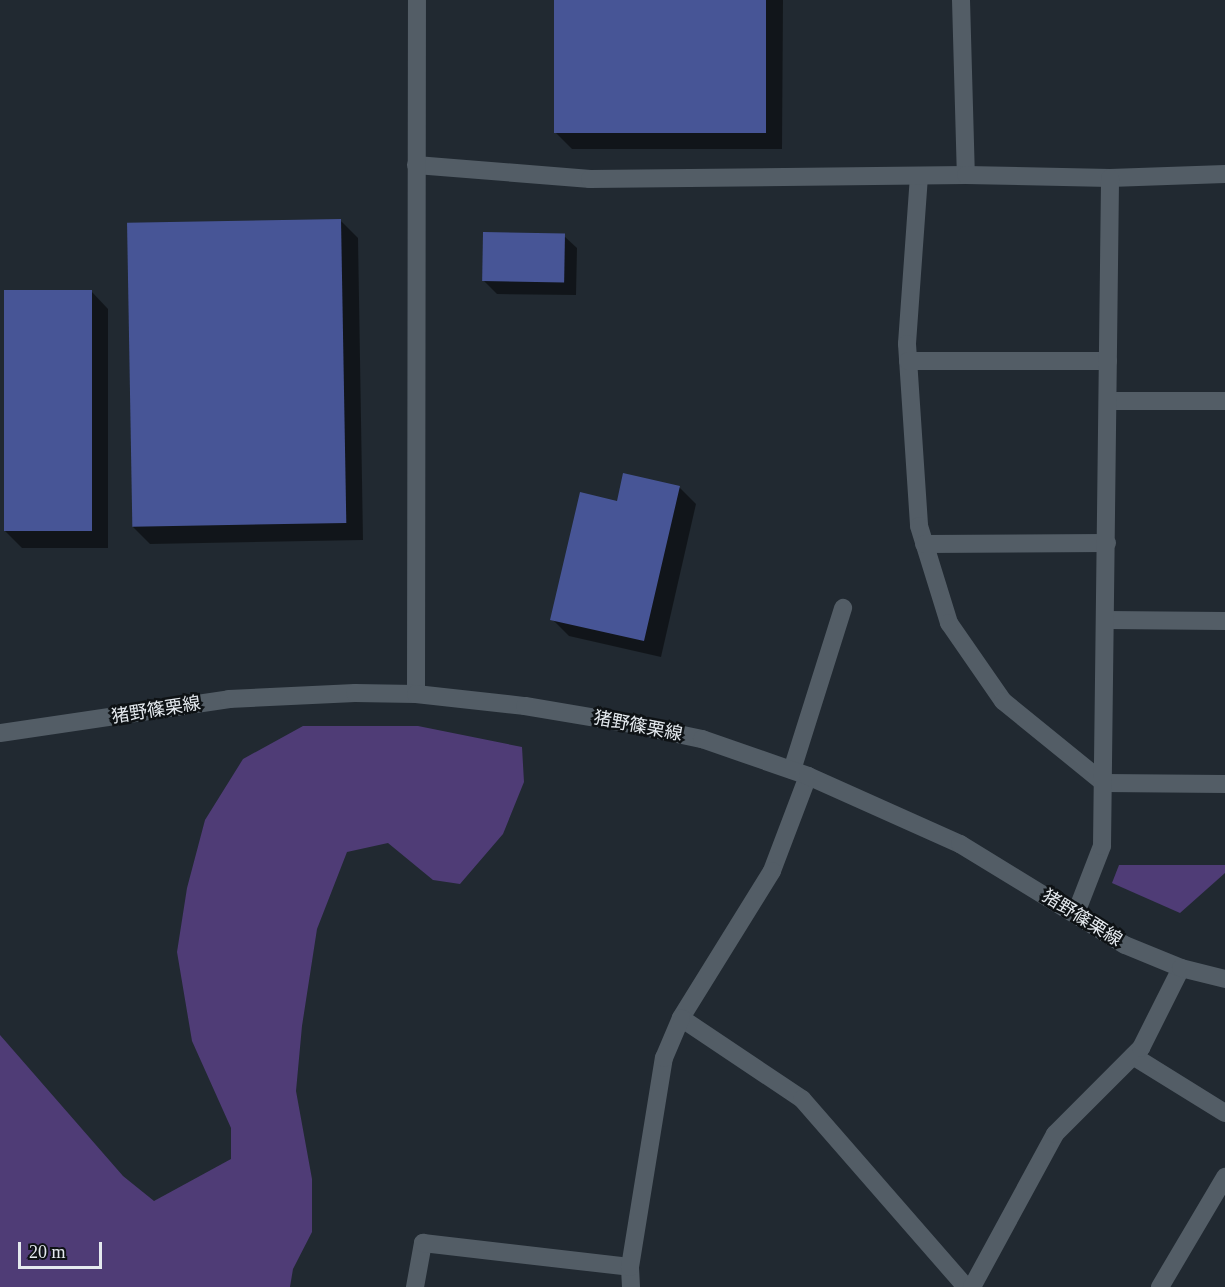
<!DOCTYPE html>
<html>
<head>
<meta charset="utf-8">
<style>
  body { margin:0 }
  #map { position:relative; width:1225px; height:1287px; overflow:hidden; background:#212931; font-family:"Times New Roman","Noto Sans JP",serif }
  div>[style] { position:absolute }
  .green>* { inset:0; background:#4f3c76 }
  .shadow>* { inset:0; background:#0007 }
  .building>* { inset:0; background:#475596; transform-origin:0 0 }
  .street>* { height:18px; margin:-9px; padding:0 9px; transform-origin:9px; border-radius:9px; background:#535d66 }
  .secondary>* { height:18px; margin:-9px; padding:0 9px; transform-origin:9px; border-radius:9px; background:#535d66 }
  span { translate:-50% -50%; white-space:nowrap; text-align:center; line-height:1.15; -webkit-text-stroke:5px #0e1215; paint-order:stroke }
  .street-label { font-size:18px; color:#e5eaef }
  .scale { position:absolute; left:18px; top:1242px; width:84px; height:27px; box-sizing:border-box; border:3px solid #e5eaef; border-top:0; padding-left:8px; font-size:18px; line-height:21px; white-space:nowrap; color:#e5eaef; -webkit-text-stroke:4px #0e1215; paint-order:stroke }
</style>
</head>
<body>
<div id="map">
  <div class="green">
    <div style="clip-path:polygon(303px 726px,418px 726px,522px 747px,524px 782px,503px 834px,460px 884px,433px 880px,388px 843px,347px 852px,317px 929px,302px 1026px,296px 1091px,312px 1179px,312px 1232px,293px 1269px,290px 1287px,0 1287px,0 1035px,123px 1176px,154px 1201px,231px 1159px,231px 1128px,192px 1041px,177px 952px,187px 888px,205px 820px,243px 759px)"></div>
    <div style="clip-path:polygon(1119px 865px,1225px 865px,1225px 873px,1180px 913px,1112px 883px)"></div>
  </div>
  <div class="shadow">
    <div style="clip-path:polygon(555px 0,783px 0,782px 149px,572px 149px,555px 132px)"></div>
    <div style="clip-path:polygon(341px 221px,358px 238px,363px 540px,150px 544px,133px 527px)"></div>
    <div style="clip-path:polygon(564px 236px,577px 248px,576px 295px,497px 294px,484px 281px)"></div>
    <div style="clip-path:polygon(92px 292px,108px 309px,108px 548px,22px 548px,5px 531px)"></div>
    <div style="clip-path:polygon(679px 487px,696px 504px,661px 657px,569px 636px,552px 619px,618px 503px)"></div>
  </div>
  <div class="building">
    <div style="left:554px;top:0;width:212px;height:133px"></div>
    <div style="left:341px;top:219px;width:304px;height:214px;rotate:89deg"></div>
    <div style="left:483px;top:232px;width:82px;height:49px;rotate:1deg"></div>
    <div style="left:92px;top:290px;width:241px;height:88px;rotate:90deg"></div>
    <div style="clip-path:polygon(623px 473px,680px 486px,644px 641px,550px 620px,580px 492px,617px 501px)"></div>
  </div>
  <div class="street">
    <div style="left:961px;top:0;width:175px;rotate:88.4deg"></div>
    <div style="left:919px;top:176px;width:168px;rotate:94.1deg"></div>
    <div style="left:907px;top:344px;width:182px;rotate:86.2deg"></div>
    <div style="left:919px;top:526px;width:102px;rotate:72.8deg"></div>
    <div style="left:949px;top:623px;width:95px;rotate:55.3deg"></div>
    <div style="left:1003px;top:701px;width:130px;rotate:39.1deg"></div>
    <div style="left:1104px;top:783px;width:121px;rotate:0.5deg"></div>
    <div style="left:908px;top:361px;width:200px"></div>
    <div style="left:1108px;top:401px;width:117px"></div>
    <div style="left:924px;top:544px;width:183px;rotate:-0.3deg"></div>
    <div style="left:1106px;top:620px;width:119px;rotate:0.5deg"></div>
    <div style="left:792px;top:770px;width:170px;rotate:-72.5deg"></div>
    <div style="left:808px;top:776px;width:102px;rotate:110.8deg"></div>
    <div style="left:772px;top:871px;width:173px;rotate:121.8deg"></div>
    <div style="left:681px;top:1018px;width:146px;rotate:33.8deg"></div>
    <div style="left:802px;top:1099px;width:249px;rotate:48.9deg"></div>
    <div style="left:1133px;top:1056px;width:108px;rotate:31.8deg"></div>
    <div style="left:415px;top:1287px;width:45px;rotate:-79.7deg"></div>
    <div style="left:423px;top:1243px;width:208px;rotate:6.6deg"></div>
    <div style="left:631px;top:1287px;width:20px;rotate:-93deg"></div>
    <div style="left:630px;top:1267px;width:212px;rotate:-80.8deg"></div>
    <div style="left:664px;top:1058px;width:43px;rotate:-67deg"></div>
    <div style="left:972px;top:1287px;width:174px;rotate:-61.5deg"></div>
    <div style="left:1055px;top:1134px;width:122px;rotate:-45deg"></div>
    <div style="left:1141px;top:1048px;width:89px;rotate:-63.4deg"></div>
    <div style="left:1160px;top:1287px;width:128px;rotate:-59.4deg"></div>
  </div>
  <div class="secondary">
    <div style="left:416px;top:165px;width:175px;rotate:4.6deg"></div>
    <div style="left:590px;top:179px;width:376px;rotate:-0.6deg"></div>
    <div style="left:966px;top:175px;width:144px;rotate:1.2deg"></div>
    <div style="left:1110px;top:178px;width:115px;rotate:-2deg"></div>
    <div style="left:416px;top:694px;width:694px;rotate:-89.92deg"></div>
    <div style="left:0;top:733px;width:232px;rotate:-8.4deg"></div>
    <div style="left:229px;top:699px;width:126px;rotate:-2.7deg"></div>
    <div style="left:355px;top:693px;width:61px;rotate:0.9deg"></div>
    <div style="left:416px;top:694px;width:110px;rotate:6.3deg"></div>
    <div style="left:525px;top:706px;width:97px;rotate:9.5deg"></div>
    <div style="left:621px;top:722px;width:83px;rotate:11.9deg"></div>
    <div style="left:702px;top:739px;width:112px;rotate:19.2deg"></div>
    <div style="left:808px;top:776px;width:167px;rotate:24.1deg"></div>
    <div style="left:960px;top:844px;width:193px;rotate:31.5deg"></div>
    <div style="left:1125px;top:945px;width:61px;rotate:22.3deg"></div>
    <div style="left:1181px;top:968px;width:45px;rotate:14deg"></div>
    <div style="left:1076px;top:913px;width:72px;rotate:-68.8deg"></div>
    <div style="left:1102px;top:846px;width:668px;rotate:-89.31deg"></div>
  </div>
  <div class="street-label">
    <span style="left:156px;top:710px;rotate:-9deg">猪野篠栗線</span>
    <span style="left:638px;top:726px;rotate:11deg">猪野篠栗線</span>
    <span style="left:1082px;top:918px;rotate:32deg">猪野篠栗線</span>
  </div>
  <div class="scale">20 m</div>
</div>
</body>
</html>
